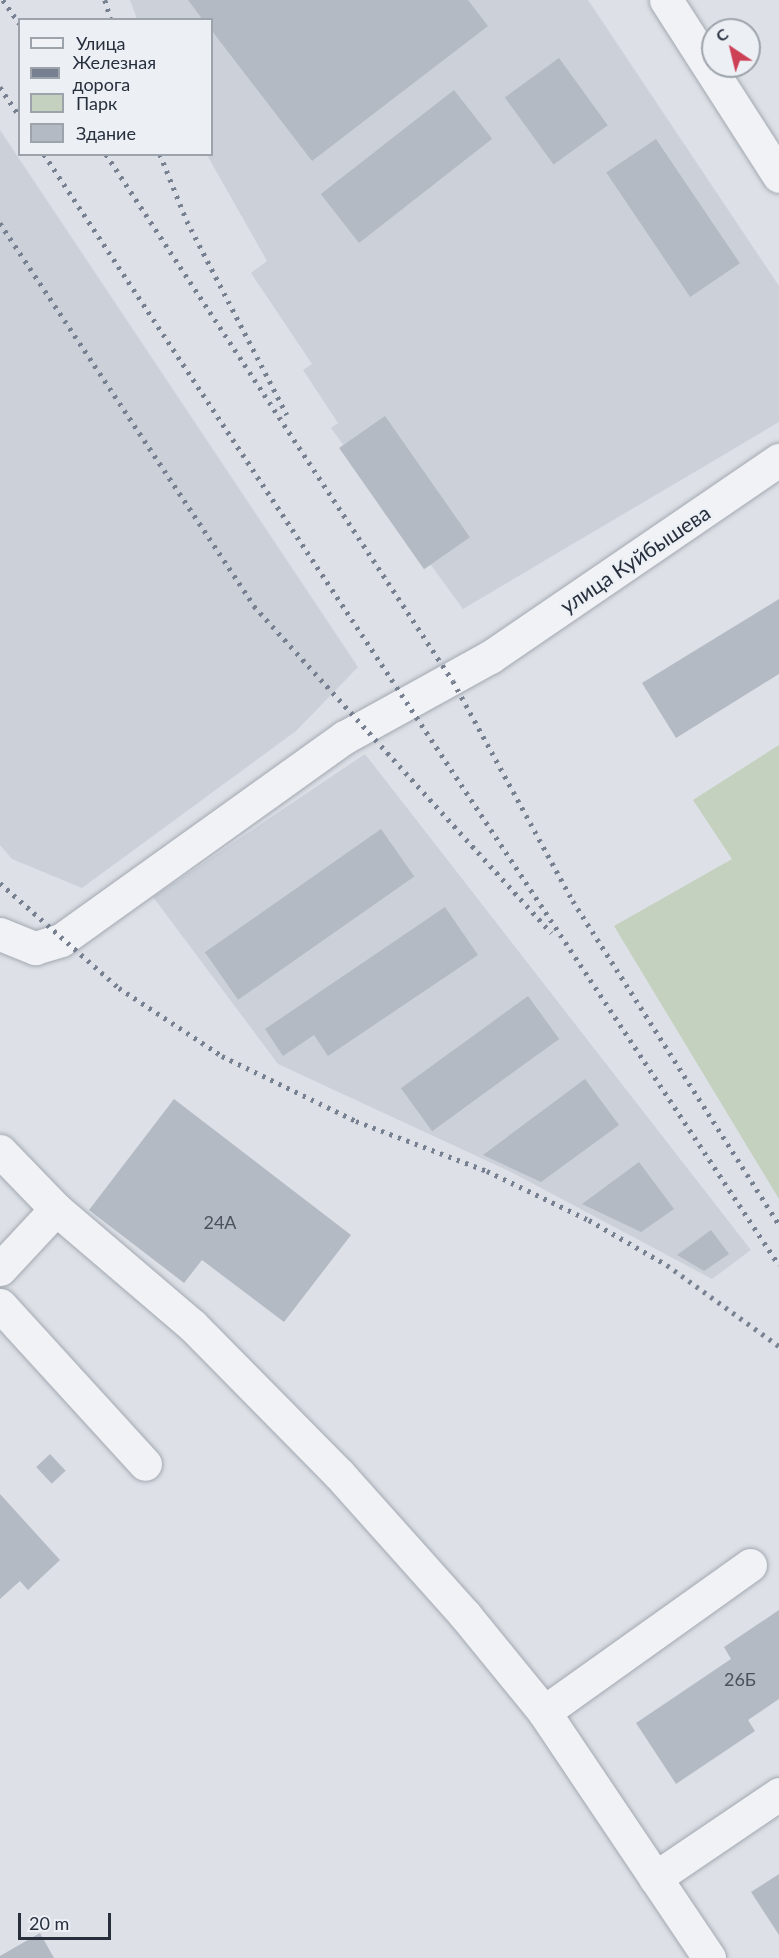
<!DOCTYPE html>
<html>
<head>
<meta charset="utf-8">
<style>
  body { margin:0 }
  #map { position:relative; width:779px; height:1958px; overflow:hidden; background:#dde1e7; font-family:Lato,sans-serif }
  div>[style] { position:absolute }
  .built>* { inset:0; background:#cbd0d9 }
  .green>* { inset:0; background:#c3d1be }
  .building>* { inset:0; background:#b4bac3; transform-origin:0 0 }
  .roads { filter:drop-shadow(0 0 2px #a3a8b1) drop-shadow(0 0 2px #a3a8b1) }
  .minor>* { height:33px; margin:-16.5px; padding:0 16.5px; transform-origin:16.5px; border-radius:16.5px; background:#f0f2f5 }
  .rail>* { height:4.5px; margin-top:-2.25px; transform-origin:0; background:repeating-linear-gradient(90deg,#778090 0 3px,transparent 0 9px) }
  span { translate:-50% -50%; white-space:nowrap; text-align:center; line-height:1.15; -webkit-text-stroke:4.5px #ecf0f5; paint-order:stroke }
  .number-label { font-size:18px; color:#4a525e }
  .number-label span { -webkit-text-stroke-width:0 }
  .street-label { font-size:21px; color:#272f3d }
  .legend { position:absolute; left:18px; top:18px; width:195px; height:138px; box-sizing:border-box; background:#ecf0f5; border:2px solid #9da3ab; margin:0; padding:8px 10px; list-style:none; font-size:18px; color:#272f3d }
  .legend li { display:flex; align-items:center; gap:12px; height:30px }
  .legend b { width:30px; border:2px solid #9da3ab }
  .north { position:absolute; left:701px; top:18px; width:60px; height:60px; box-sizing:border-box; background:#ecf0f5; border:2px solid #9da3ab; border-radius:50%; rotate:325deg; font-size:16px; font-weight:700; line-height:24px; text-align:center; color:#272f3d }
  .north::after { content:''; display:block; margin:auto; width:21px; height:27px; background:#cd4157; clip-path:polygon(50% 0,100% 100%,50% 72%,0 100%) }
  .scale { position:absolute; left:18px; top:1913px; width:93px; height:27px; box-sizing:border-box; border:3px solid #272f3d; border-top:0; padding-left:8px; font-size:18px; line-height:21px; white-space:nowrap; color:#272f3d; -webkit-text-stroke:4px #ecf0f5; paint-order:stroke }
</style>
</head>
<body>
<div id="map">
  <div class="built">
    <div style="clip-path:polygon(130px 0,588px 0,779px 286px,779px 422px,463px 609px,331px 428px,338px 423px,303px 370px,312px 364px,251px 273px,267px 261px,207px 155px,212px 154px,212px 20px,137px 19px)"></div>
    <div style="clip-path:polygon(0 130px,358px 667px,296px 731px,82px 888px,12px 859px,0 845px)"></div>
    <div style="clip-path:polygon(365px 754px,751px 1250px,712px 1279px,513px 1173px,278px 1064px,153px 897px)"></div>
  </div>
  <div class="green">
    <div style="clip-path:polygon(779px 745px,779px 1199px,614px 926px,732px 859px,693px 800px)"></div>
  </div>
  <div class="building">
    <div style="clip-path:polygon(188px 0,468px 0,488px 26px,312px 161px,212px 31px,212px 20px,203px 20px)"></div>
    <div style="left:559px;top:58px;width:83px;height:67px;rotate:54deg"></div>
    <div style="left:454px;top:90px;width:62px;height:169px;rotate:52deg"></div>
    <div style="left:656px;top:139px;width:150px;height:60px;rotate:56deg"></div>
    <div style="left:385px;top:416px;width:148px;height:56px;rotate:55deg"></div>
    <div style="clip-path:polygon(779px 599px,779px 674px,676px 738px,642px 683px)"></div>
    <div style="left:381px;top:829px;width:58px;height:215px;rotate:55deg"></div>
    <div style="clip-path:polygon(445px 907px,478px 955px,328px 1056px,314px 1035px,283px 1056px,265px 1029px)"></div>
    <div style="left:528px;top:996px;width:53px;height:157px;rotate:54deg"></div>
    <div style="clip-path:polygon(585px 1079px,619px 1125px,541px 1182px,483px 1155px)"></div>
    <div style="clip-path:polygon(174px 1099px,351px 1235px,284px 1322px,202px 1260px,184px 1283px,89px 1210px)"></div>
    <div style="clip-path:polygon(639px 1162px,674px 1209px,641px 1232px,582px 1204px)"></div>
    <div style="clip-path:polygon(711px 1230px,729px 1254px,704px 1271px,677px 1255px)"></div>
    <div style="left:50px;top:1454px;width:23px;height:19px;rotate:47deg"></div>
    <div style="clip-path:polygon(0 1494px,60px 1560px,28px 1590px,20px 1581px,0 1599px)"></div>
    <div style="clip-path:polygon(779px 1610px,779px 1699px,748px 1720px,755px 1731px,676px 1784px,636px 1723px,731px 1659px,724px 1647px)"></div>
    <div style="clip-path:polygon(779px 1874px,779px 1935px,751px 1892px)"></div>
    <div style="clip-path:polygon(40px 1933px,54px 1958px,0 1958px,0 1956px)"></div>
  </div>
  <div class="roads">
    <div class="minor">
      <div style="left:666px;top:0;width:209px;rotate:57.3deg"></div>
      <div style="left:0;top:934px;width:38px;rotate:22deg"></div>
      <div style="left:35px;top:948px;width:27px;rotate:-17deg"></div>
      <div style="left:61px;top:940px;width:349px;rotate:-35.6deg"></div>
      <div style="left:345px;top:737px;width:166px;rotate:-28.9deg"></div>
      <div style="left:490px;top:657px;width:350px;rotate:-34.3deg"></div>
      <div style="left:0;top:1151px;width:81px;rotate:46deg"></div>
      <div style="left:56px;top:1209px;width:179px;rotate:40.5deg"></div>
      <div style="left:192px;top:1325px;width:209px;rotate:45.4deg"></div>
      <div style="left:339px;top:1474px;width:189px;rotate:48.2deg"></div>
      <div style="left:465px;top:1615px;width:125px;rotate:50.8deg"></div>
      <div style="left:544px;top:1712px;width:296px;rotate:56.1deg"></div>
      <div style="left:0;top:1269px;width:82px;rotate:-47deg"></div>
      <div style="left:0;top:1305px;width:215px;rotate:47.6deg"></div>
      <div style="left:544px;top:1712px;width:253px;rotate:-35.5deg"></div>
      <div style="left:655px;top:1878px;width:150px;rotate:-34.1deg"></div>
    </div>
  </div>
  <div class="rail">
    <div style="left:3px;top:0;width:29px;rotate:55deg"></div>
    <div style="left:105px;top:0;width:21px;rotate:73deg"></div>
    <div style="left:0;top:87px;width:36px;rotate:56deg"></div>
    <div style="left:44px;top:154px;width:1332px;rotate:56.51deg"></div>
    <div style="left:106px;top:154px;width:631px;rotate:56.64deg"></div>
    <div style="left:453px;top:681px;width:251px;rotate:61.4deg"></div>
    <div style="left:573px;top:901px;width:383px;rotate:57.5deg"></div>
    <div style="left:160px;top:154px;width:72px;rotate:68.1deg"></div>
    <div style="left:187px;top:221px;width:218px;rotate:62.7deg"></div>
    <div style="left:0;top:223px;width:460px;rotate:56.4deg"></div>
    <div style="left:254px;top:606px;width:442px;rotate:47.7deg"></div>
    <div style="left:0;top:883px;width:159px;rotate:41.4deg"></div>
    <div style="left:119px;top:988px;width:123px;rotate:33.4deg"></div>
    <div style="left:222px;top:1056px;width:149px;rotate:25.9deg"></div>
    <div style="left:356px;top:1121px;width:140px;rotate:20.9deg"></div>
    <div style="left:487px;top:1171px;width:113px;rotate:25.7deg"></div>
    <div style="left:589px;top:1220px;width:90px;rotate:30deg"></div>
    <div style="left:667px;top:1265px;width:138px;rotate:35.9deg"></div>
  </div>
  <div class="number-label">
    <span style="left:220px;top:1222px">24А</span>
    <span style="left:740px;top:1679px">26Б</span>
  </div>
  <div class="street-label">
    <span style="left:635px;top:559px;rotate:-34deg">улица Куйбышева</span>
  </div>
  <ul class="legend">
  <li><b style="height:8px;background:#f0f2f5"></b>Улица</li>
  <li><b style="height:8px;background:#778090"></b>Железная дорога</li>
  <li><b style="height:16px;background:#c3d1be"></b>Парк</li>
  <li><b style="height:16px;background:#b4bac3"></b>Здание</li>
  </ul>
  <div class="north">С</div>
  <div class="scale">20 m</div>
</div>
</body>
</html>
